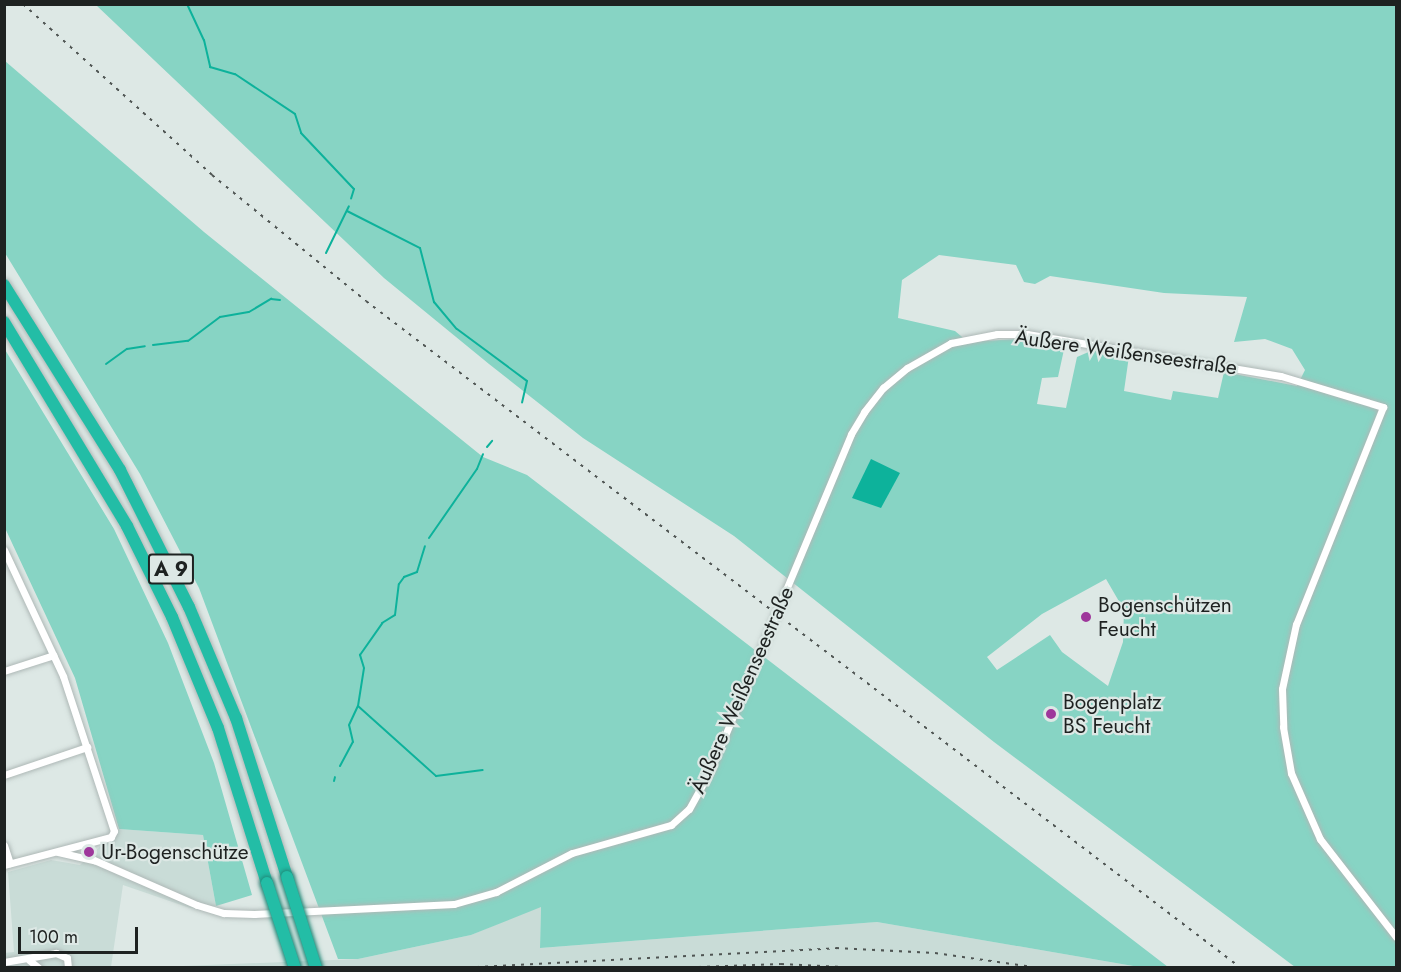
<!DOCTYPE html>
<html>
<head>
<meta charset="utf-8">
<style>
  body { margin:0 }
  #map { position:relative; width:1401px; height:972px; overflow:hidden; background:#dde8e5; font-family:Jost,sans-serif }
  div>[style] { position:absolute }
  .built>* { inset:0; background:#c9dcd7 }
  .green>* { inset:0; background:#87d4c4 }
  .water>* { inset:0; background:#0db29b }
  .stream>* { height:2px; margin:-1px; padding:0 1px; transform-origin:1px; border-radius:1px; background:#0db29b }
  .roads { filter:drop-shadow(0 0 2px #aeb8b6) drop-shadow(0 0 2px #aeb8b6) }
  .minor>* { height:7px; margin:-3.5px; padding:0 3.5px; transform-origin:3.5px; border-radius:3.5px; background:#fff }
  .motorway>* { height:12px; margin:-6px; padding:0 6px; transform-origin:6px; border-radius:6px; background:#23bda6 }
  .rail>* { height:2px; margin-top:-1px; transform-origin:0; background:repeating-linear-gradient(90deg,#4f5553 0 3px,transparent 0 9px) }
  .bridges { filter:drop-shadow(0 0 2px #218777) drop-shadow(0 0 2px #218777) }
  .motorway-bridge>* { height:12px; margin:-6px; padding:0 6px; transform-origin:6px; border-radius:6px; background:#23bda6 }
  .dots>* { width:16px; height:16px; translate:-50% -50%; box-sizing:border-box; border:3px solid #dde8e5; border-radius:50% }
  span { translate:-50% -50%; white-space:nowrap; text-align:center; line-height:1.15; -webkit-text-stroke:4.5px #dde8e5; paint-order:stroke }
  .shield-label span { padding:2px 4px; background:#dde8e5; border:2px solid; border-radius:4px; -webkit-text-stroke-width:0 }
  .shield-label { font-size:20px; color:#1e2221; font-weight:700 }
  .street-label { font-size:21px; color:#1e2221 }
  .poi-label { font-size:21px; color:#1e2221 }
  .left { translate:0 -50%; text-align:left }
  .frame { position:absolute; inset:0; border:6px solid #1e2221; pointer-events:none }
  .scale { position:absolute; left:18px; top:927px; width:120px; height:27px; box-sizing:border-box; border:3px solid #1e2221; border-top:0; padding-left:8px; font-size:18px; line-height:21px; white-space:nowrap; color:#1e2221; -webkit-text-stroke:4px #dde8e5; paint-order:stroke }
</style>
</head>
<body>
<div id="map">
  <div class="built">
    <div style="clip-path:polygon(119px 829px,203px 835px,216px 906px,190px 908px,123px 885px,111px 967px,5px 967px,4px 953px,14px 952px,8px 872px,51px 860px,80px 865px)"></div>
    <div style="clip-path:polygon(541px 906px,540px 948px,877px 922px,1139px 967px,134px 968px,358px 959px,471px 935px)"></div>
  </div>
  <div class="green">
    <div style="clip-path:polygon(evenodd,96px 5px,1396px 5px,1396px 967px,1295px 967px,994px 742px,734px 536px,583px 438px,489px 364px,384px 278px,96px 5px,939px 255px,1016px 265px,1024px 282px,1035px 284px,1050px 276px,1164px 293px,1247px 297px,1234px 342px,1265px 339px,1292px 349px,1305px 370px,1297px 386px,1224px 372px,1218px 398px,1173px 391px,1171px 400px,1124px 391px,1129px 356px,1093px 350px,1077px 357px,1066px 408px,1037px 404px,1042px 378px,1058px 377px,1065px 345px,1017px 339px,968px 342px,955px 331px,898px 318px,902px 280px,939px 255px,96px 5px,1106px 579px,1124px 610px,1123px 642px,1108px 686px,1062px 652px,1050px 635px,997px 670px,987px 657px,1042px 614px,1106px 579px)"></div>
    <div style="clip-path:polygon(5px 61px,204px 232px,483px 457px,527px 475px,1168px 967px,1139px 967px,877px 922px,540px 948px,541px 907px,471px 935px,358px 959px,338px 959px,199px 588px,140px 474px,5px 253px)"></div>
    <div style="clip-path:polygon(4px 348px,114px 529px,168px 643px,214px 763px,252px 895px,216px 906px,203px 835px,119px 829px,75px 678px,5px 528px)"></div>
  </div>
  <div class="water">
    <div style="clip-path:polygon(871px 459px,900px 473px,881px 508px,852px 498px)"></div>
  </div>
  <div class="stream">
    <div style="left:187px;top:4px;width:40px;rotate:65deg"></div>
    <div style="left:204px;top:40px;width:28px;rotate:77deg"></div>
    <div style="left:210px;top:67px;width:26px;rotate:16deg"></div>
    <div style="left:235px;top:74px;width:72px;rotate:33.7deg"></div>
    <div style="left:295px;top:114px;width:20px;rotate:72deg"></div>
    <div style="left:301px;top:133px;width:77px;rotate:46.6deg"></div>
    <div style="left:354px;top:189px;width:10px;rotate:107deg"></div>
    <div style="left:347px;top:211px;width:82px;rotate:26.9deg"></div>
    <div style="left:420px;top:248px;width:56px;rotate:75.5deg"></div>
    <div style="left:434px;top:302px;width:35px;rotate:50deg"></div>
    <div style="left:457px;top:329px;width:87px;rotate:36.6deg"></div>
    <div style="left:527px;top:381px;width:22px;rotate:103deg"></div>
    <div style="left:326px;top:253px;width:52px;rotate:-63.9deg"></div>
    <div style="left:153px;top:345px;width:35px;rotate:-7deg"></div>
    <div style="left:188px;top:341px;width:40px;rotate:-37deg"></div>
    <div style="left:220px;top:317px;width:29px;rotate:-10deg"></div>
    <div style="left:249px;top:312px;width:26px;rotate:-31deg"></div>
    <div style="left:271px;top:299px;width:9px;rotate:6deg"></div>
    <div style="left:106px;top:364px;width:26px;rotate:-36deg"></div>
    <div style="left:127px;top:349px;width:18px;rotate:-9deg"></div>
    <div style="left:487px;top:447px;width:8px;rotate:-50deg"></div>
    <div style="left:429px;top:538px;width:84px;rotate:-55.2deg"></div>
    <div style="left:477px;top:469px;width:16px;rotate:-68deg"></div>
    <div style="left:358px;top:706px;width:105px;rotate:41.9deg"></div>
    <div style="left:436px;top:776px;width:47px;rotate:-7.3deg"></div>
    <div style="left:340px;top:766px;width:27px;rotate:-62deg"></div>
    <div style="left:353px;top:742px;width:17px;rotate:-103deg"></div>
    <div style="left:349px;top:725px;width:21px;rotate:-65deg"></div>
    <div style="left:358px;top:706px;width:38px;rotate:-81deg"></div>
    <div style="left:364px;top:668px;width:14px;rotate:-107deg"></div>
    <div style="left:360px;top:655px;width:39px;rotate:-55deg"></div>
    <div style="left:382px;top:623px;width:15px;rotate:-32deg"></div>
    <div style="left:395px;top:615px;width:31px;rotate:-83deg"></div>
    <div style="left:399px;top:584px;width:9px;rotate:-54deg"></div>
    <div style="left:404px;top:577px;width:14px;rotate:-21deg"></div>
    <div style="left:417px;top:572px;width:27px;rotate:-73deg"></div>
    <div style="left:334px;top:781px;width:4px;rotate:-76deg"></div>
  </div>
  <div class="roads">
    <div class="minor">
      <div style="left:4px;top:550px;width:139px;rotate:64.9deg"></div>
      <div style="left:63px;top:676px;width:163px;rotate:71.8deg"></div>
      <div style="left:114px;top:831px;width:7px;rotate:117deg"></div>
      <div style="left:111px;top:837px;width:111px;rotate:165.3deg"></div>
      <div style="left:4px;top:671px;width:52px;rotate:-17.7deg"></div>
      <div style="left:4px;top:775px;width:88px;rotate:-18.6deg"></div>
      <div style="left:4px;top:845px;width:19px;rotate:72deg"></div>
      <div style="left:58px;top:852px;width:37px;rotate:13deg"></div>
      <div style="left:94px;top:860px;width:112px;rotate:23.6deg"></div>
      <div style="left:197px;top:905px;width:28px;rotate:17deg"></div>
      <div style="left:224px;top:913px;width:30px;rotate:2deg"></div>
      <div style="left:254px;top:914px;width:200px;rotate:-2.9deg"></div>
      <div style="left:454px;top:904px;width:44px;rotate:-15.9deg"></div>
      <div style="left:496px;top:892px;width:85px;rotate:-27.2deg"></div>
      <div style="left:572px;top:853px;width:103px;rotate:-15.8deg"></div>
      <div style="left:671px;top:825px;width:24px;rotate:-42deg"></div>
      <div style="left:689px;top:809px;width:46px;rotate:-61.2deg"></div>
      <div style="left:711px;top:769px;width:363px;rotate:-67.3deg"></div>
      <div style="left:851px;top:434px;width:26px;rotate:-59deg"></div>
      <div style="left:864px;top:412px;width:31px;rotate:-52deg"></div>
      <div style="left:883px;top:388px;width:31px;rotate:-40deg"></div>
      <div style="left:907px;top:368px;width:51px;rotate:-29.6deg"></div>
      <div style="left:951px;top:343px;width:47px;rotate:-11.1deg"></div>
      <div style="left:997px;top:334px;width:30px"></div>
      <div style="left:1027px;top:334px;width:257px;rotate:9.4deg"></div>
      <div style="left:1281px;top:376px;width:107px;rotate:16.9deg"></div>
      <div style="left:1383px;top:407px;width:234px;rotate:111.8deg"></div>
      <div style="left:1296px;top:624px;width:66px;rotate:102.2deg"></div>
      <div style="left:1282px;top:689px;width:38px;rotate:88deg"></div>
      <div style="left:1283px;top:727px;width:47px;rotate:80.1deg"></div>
      <div style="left:1291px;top:773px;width:72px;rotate:66.3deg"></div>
      <div style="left:1320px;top:839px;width:124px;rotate:52.2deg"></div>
      <div style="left:29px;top:960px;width:13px;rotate:39deg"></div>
      <div style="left:4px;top:962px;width:53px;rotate:-9.8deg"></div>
      <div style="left:56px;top:953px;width:12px;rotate:24deg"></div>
      <div style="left:67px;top:958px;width:10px;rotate:84deg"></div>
    </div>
    <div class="motorway">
      <div style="left:4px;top:285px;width:218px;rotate:57.9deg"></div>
      <div style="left:120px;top:470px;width:153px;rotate:63.3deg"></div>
      <div style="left:189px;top:607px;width:121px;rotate:67.1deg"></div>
      <div style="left:236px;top:718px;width:167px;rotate:72.2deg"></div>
      <div style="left:4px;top:322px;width:238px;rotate:58.9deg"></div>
      <div style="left:127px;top:526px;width:102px;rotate:63.7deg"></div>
      <div style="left:172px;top:617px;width:120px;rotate:67.5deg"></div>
      <div style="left:218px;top:728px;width:163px;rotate:72.5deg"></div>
    </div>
  </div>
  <div class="rail">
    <div style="left:23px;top:4px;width:255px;rotate:42.1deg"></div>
    <div style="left:212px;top:175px;width:199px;rotate:39.3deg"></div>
    <div style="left:366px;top:301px;width:1100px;rotate:37.32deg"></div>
    <div style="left:458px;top:968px;width:379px;rotate:-3deg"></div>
    <div style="left:836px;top:948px;width:99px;rotate:2.9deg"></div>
    <div style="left:935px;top:953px;width:106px;rotate:8.1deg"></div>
    <div style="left:671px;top:968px;width:110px;rotate:-2.1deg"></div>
    <div style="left:781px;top:964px;width:83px;rotate:2.8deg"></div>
  </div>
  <div class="bridges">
    <div class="motorway-bridge">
      <div style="left:287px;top:877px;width:96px;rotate:72.3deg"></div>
      <div style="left:267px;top:883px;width:89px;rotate:71.8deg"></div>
    </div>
  </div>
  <div class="dots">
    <div style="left:1086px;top:617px;background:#9e379b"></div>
    <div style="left:1051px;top:714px;background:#9e379b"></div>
    <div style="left:89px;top:852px;background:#9e379b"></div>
  </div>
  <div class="shield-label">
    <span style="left:171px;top:569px">A 9</span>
  </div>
  <div class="street-label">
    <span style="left:1126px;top:352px;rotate:8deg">Äußere Weißenseestraße</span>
    <span style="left:742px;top:690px;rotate:-66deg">Äußere Weißenseestraße</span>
  </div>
  <div class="poi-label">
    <span class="left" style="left:1098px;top:617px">Bogenschützen<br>Feucht</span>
    <span class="left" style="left:1063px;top:714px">Bogenplatz<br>BS Feucht</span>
    <span class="left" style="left:101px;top:852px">Ur-Bogenschütze</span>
  </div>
  <div class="frame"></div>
  <div class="scale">100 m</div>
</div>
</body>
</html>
